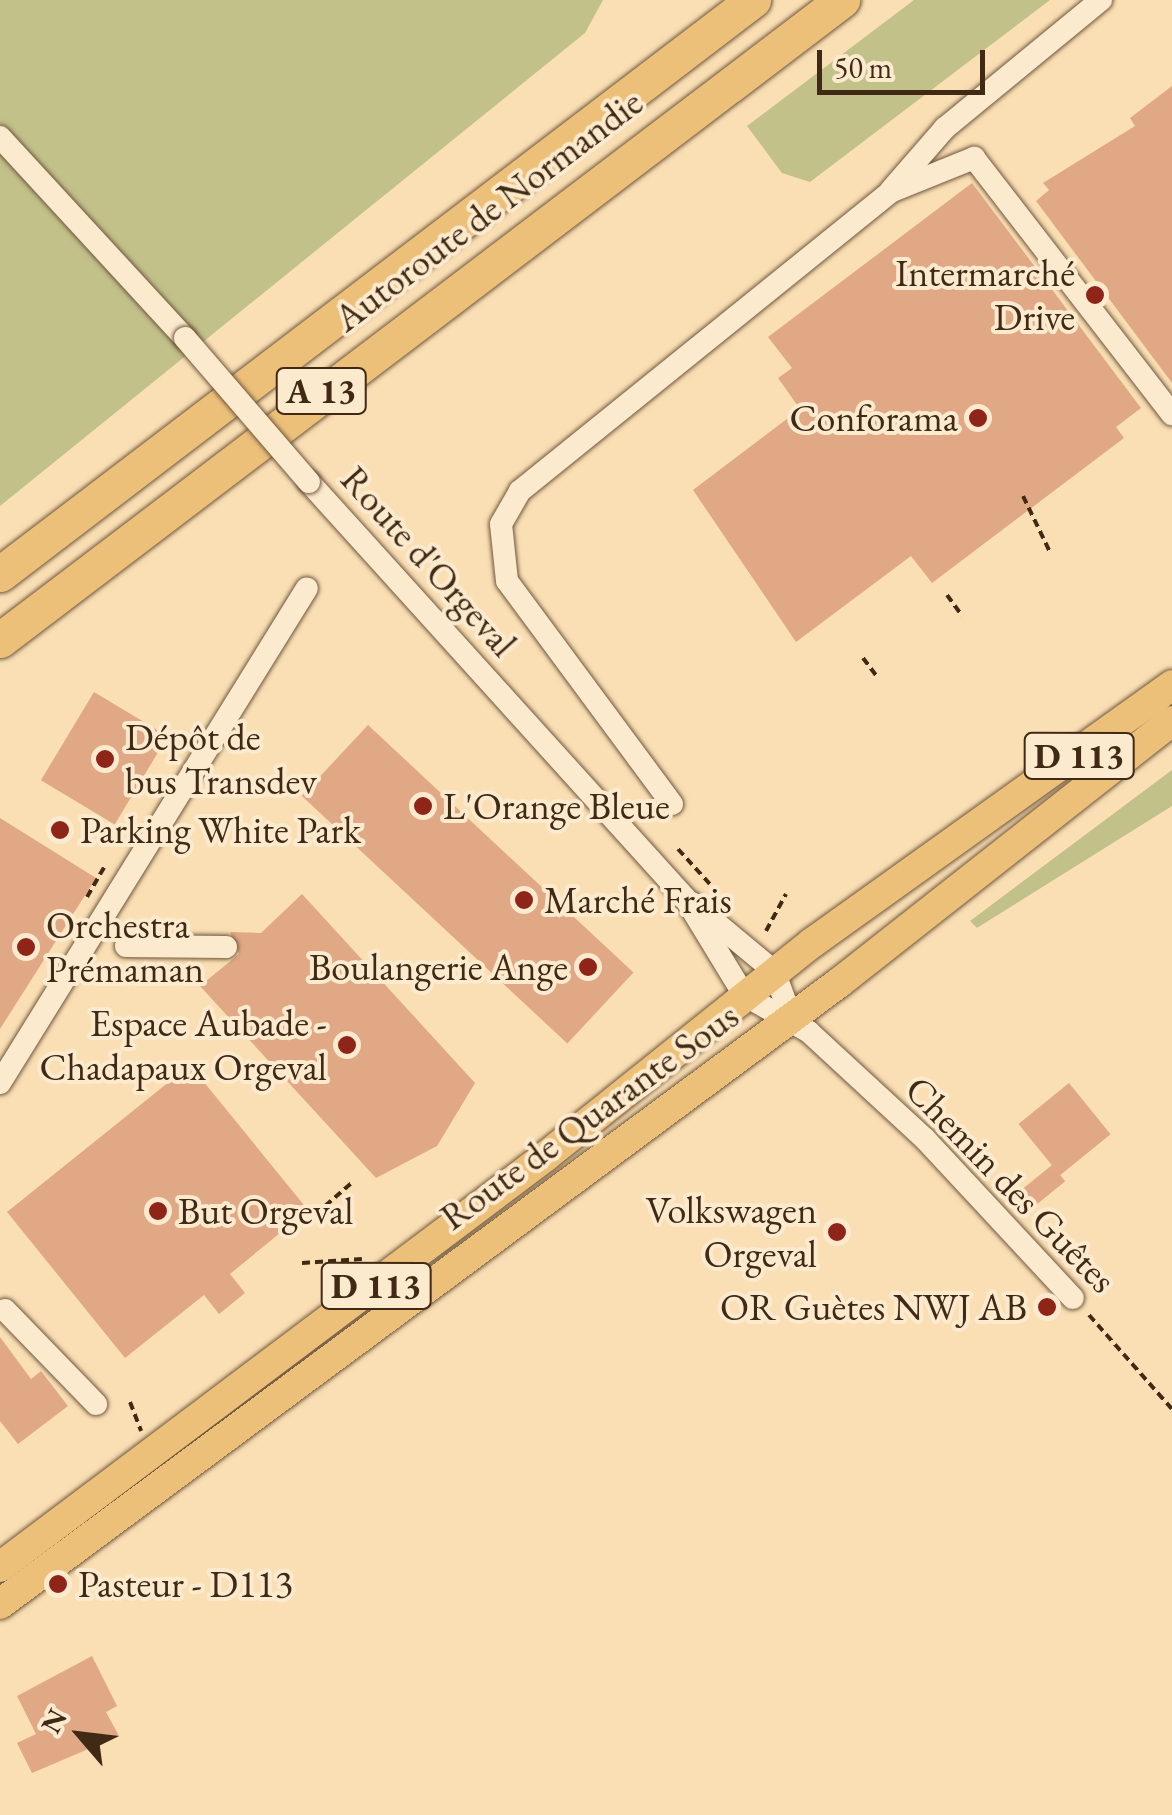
<!DOCTYPE html>
<html>
<head>
<meta charset="utf-8">
<style>
  body { margin:0 }
  #map { position:relative; width:1172px; height:1815px; overflow:hidden; background:#fadfb4; font-family:"EB Garamond",serif }
  div>[style] { position:absolute }
  .green>* { inset:0; background:#c2c18a }
  .building>* { inset:0; background:#e0a885; transform-origin:0 0 }
  .path>* { height:4px; margin-top:-2px; transform-origin:0; background:repeating-linear-gradient(90deg,#412a15 0 8px,transparent 0 13px) }
  .roads { filter:drop-shadow(0 0 2px #6f573d) drop-shadow(0 0 2px #6f573d) }
  .minor>* { height:22px; margin:-11px; padding:0 11px; transform-origin:11px; border-radius:11px; background:#fceace }
  .major>* { height:30px; margin:-15px; padding:0 15px; transform-origin:15px; border-radius:15px; background:#edc07a }
  .highway>* { height:35px; margin:-17.5px; padding:0 17.5px; transform-origin:17.5px; border-radius:17.5px; background:#edc07a }
  .bridges { filter:drop-shadow(0 0 2px #6f573d) drop-shadow(0 0 2px #6f573d) }
  .minor-bridge>* { height:22px; margin:-11px; padding:0 11px; transform-origin:11px; border-radius:11px; background:#fceace }
  .dots>* { width:28px; height:28px; translate:-50% -50%; box-sizing:border-box; border:5px solid #fceace; border-radius:50% }
  span { translate:-50% -50%; white-space:nowrap; text-align:center; line-height:1.15; -webkit-text-stroke:8px #fceace; paint-order:stroke }
  .shield-label span { padding:2px 8px; background:#fceace; border:2px solid; border-radius:8px; -webkit-text-stroke-width:0 }
  .shield-label { font-size:35px; color:#412a15; font-weight:700 }
  .street-label { font-size:38px; color:#412a15 }
  .poi-label { font-size:38px; color:#412a15 }
  .right { translate:-100% -50%; text-align:right }
  .left { translate:0 -50%; text-align:left }
  .north { position:absolute; left:30px; top:1685px; width:100px; height:100px; -webkit-text-stroke:8px #fceace; paint-order:stroke; rotate:298deg; font-size:28px; font-weight:700; line-height:40px; text-align:center; color:#412a15 }
  .north::after { content:''; display:block; margin:auto; width:35px; height:45px; background:#412a15; clip-path:polygon(50% 0,100% 100%,50% 72%,0 100%) }
  .scale { position:absolute; left:817px; top:50px; width:168px; height:45px; box-sizing:border-box; border:5px solid #412a15; border-top:0; padding-left:12px; font-size:30px; line-height:35px; white-space:nowrap; color:#412a15; -webkit-text-stroke:8px #fceace; paint-order:stroke }
</style>
</head>
<body>
<div id="map">
  <div class="green">
    <div style="clip-path:polygon(0 0,603px 0,585px 33px,0 506px)"></div>
    <div style="clip-path:polygon(914px 0,1050px 0,810px 182px,782px 173px,747px 126px)"></div>
    <div style="clip-path:polygon(1172px 770px,1172px 806px,977px 928px,970px 921px)"></div>
  </div>
  <div class="building">
    <div style="clip-path:polygon(1172px 86px,1172px 383px,1036px 201px,1049px 190px,1043px 183px,1135px 126px,1130px 118px)"></div>
    <div style="clip-path:polygon(972px 183px,1141px 408px,1116px 427px,1124px 438px,932px 583px,911px 556px,796px 642px,693px 490px,800px 409px,778px 378px,792px 368px,768px 337px)"></div>
    <div style="left:94px;top:692px;width:86px;height:103px;rotate:31deg"></div>
    <div style="left:368px;top:725px;width:363px;height:97px;rotate:43deg"></div>
    <div style="clip-path:polygon(0 818px,96px 878px,0 1029px)"></div>
    <div style="clip-path:polygon(302px 894px,475px 1083px,437px 1146px,376px 1178px,200px 986px,239px 954px,230px 932px,261px 933px)"></div>
    <div style="clip-path:polygon(190px 1065px,308px 1210px,230px 1274px,245px 1293px,219px 1314px,204px 1295px,125px 1358px,7px 1212px)"></div>
    <div style="left:1069px;top:1083px;width:66px;height:65px;rotate:51deg"></div>
    <div style="left:1052px;top:1165px;width:21px;height:53px;rotate:51deg"></div>
    <div style="clip-path:polygon(0 1337px,31px 1379px,41px 1371px,68px 1406px,18px 1444px,0 1421px)"></div>
    <div style="clip-path:polygon(92px 1656px,117px 1706px,106px 1712px,119px 1736px,32px 1773px,17px 1743px,36px 1734px,17px 1696px)"></div>
  </div>
  <div class="path">
    <div style="left:1023px;top:496px;width:62px;rotate:64.3deg"></div>
    <div style="left:947px;top:595px;width:26px;rotate:54deg"></div>
    <div style="left:863px;top:658px;width:25px;rotate:53deg"></div>
    <div style="left:678px;top:849px;width:61px;rotate:47.7deg"></div>
    <div style="left:87px;top:897px;width:34px;rotate:-60deg"></div>
    <div style="left:766px;top:931px;width:42px;rotate:-61.6deg"></div>
    <div style="left:341px;top:1227px;width:26px;rotate:-127deg"></div>
    <div style="left:325px;top:1206px;width:37px;rotate:-41deg"></div>
    <div style="left:302px;top:1263px;width:60px;rotate:-3.8deg"></div>
    <div style="left:1089px;top:1315px;width:125px;rotate:48.6deg"></div>
    <div style="left:130px;top:1402px;width:31px;rotate:69deg"></div>
  </div>
  <div class="roads">
    <div class="minor">
      <div style="left:0;top:137px;width:273px;rotate:47.4deg"></div>
      <div style="left:892px;top:189px;width:81px;rotate:-49deg"></div>
      <div style="left:945px;top:128px;width:202px;rotate:-39.4deg"></div>
      <div style="left:309px;top:482px;width:561px;rotate:47.89deg"></div>
      <div style="left:685px;top:898px;width:114px;rotate:58.7deg"></div>
      <div style="left:744px;top:995px;width:75px;rotate:29.6deg"></div>
      <div style="left:809px;top:1032px;width:158px;rotate:42.7deg"></div>
      <div style="left:925px;top:1139px;width:217px;rotate:47.1deg"></div>
      <div style="left:672px;top:804px;width:277px;rotate:-126.5deg"></div>
      <div style="left:507px;top:581px;width:57px;rotate:-96deg"></div>
      <div style="left:501px;top:524px;width:38px;rotate:-60deg"></div>
      <div style="left:520px;top:491px;width:476px;rotate:-38.9deg"></div>
      <div style="left:890px;top:192px;width:91px;rotate:-22deg"></div>
      <div style="left:974px;top:158px;width:324px;rotate:52.3deg"></div>
      <div style="left:692px;top:903px;width:107px;rotate:39.7deg"></div>
      <div style="left:774px;top:971px;width:49px;rotate:69.7deg"></div>
      <div style="left:126px;top:946px;width:100px;rotate:0.6deg"></div>
      <div style="left:0;top:1083px;width:582px;rotate:-58.19deg"></div>
      <div style="left:5px;top:1310px;width:131px;rotate:45.9deg"></div>
    </div>
    <div class="major">
      <div style="left:0;top:1567px;width:683px;rotate:-36.97deg"></div>
      <div style="left:546px;top:1156px;width:341px;rotate:-38.7deg"></div>
      <div style="left:812px;top:943px;width:443px;rotate:-35.6deg"></div>
      <div style="left:0;top:1604px;width:1045px;rotate:-36.52deg"></div>
      <div style="left:840px;top:982px;width:422px;rotate:-38.2deg"></div>
    </div>
    <div class="highway">
      <div style="left:0;top:574px;width:947px;rotate:-37.32deg"></div>
      <div style="left:0;top:640px;width:1058px;rotate:-37.24deg"></div>
    </div>
  </div>
  <div class="bridges">
    <div class="minor-bridge">
      <div style="left:185px;top:338px;width:190px;rotate:49.3deg"></div>
    </div>
  </div>
  <div class="dots">
    <div style="left:1095px;top:295px;background:#8f2418"></div>
    <div style="left:978px;top:418px;background:#8f2418"></div>
    <div style="left:105px;top:759px;background:#8f2418"></div>
    <div style="left:423px;top:806px;background:#8f2418"></div>
    <div style="left:60px;top:830px;background:#8f2418"></div>
    <div style="left:524px;top:900px;background:#8f2418"></div>
    <div style="left:26px;top:947px;background:#8f2418"></div>
    <div style="left:588px;top:967px;background:#8f2418"></div>
    <div style="left:347px;top:1045px;background:#8f2418"></div>
    <div style="left:158px;top:1211px;background:#8f2418"></div>
    <div style="left:837px;top:1232px;background:#8f2418"></div>
    <div style="left:1047px;top:1307px;background:#8f2418"></div>
    <div style="left:58px;top:1584px;background:#8f2418"></div>
  </div>
  <div class="shield-label">
    <span style="left:321px;top:391px">A 13</span>
    <span style="left:1079px;top:756px">D 113</span>
    <span style="left:376px;top:1286px">D 113</span>
  </div>
  <div class="street-label">
    <span style="left:488px;top:210px;rotate:-37deg">Autoroute de Normandie</span>
    <span style="left:429px;top:561px;rotate:48deg">Route d'Orgeval</span>
    <span style="left:589px;top:1116px;rotate:-36deg">Route de Quarante Sous</span>
    <span style="left:1011px;top:1184px;rotate:46deg">Chemin des Guêtes</span>
  </div>
  <div class="poi-label">
    <span class="right" style="left:1075px;top:295px">Intermarché<br>Drive</span>
    <span class="right" style="left:958px;top:418px">Conforama</span>
    <span class="left" style="left:125px;top:759px">Dépôt de<br>bus Transdev</span>
    <span class="left" style="left:443px;top:806px">L'Orange Bleue</span>
    <span class="left" style="left:80px;top:830px">Parking White Park</span>
    <span class="left" style="left:544px;top:900px">Marché Frais</span>
    <span class="left" style="left:46px;top:947px">Orchestra<br>Prémaman</span>
    <span class="right" style="left:568px;top:967px">Boulangerie Ange</span>
    <span class="right" style="left:327px;top:1045px">Espace Aubade -<br>Chadapaux Orgeval</span>
    <span class="right" style="left:817px;top:1232px">Volkswagen<br>Orgeval</span>
    <span class="left" style="left:178px;top:1211px">But Orgeval</span>
    <span class="right" style="left:1027px;top:1307px">OR Guètes NWJ AB</span>
    <span class="left" style="left:78px;top:1584px">Pasteur - D113</span>
  </div>
  <div class="north">N</div>
  <div class="scale">50 m</div>
</div>
</body>
</html>
